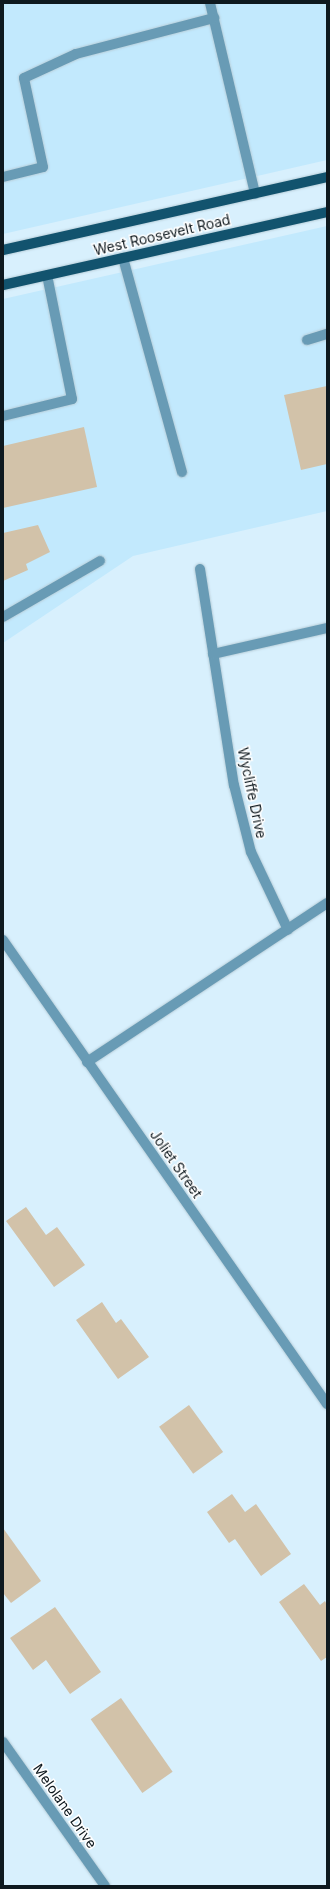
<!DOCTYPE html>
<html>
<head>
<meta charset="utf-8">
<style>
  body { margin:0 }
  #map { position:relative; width:330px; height:1889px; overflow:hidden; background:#d8f0fd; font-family:Inter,sans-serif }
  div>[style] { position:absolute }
  .built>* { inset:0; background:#c2e9fd }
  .building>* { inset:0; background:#d2c2a9; transform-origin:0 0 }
  .roads { filter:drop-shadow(0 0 1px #b8ced9) drop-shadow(0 0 1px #b8ced9) }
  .lane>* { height:10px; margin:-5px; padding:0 5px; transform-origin:5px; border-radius:5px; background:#689bb5 }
  .street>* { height:10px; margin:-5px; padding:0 5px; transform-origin:5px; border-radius:5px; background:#689bb5 }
  .primary>* { height:10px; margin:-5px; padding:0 5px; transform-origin:5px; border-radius:5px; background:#12536e }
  span { translate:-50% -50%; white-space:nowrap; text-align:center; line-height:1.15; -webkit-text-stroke:3px #fff; paint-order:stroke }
  .street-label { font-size:14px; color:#0e191f }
  .frame { position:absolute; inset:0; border:4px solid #0e191f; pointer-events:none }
</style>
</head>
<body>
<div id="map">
  <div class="built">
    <div style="clip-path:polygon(3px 3px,327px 3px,327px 160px,3px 234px)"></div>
    <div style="clip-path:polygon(327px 226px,327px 511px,133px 556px,3px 643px,3px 299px)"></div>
  </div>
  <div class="building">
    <div style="clip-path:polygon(327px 386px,327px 464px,301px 470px,284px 395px)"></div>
    <div style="clip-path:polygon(84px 427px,97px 487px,3px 508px,3px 446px)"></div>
    <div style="clip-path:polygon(38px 525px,50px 552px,26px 564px,28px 570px,3px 581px,3px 533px)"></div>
    <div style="clip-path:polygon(26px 1207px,46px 1235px,57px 1227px,85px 1265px,54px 1287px,6px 1221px)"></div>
    <div style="clip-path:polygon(102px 1302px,116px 1323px,121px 1319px,149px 1357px,118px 1379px,76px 1320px)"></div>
    <div style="left:189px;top:1405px;width:58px;height:37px;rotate:54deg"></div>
    <div style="clip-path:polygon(232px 1494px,245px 1512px,256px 1504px,291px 1554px,261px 1576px,235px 1539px,229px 1543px,207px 1512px)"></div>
    <div style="clip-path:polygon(3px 1528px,41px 1581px,11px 1603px,3px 1593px)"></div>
    <div style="clip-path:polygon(304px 1584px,320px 1605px,325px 1601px,327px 1605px,327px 1657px,321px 1661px,279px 1602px)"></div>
    <div style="clip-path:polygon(55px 1607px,101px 1672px,70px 1694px,46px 1660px,33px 1670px,10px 1638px)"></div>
    <div style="left:121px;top:1698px;width:90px;height:37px;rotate:55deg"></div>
  </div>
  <div class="roads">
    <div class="lane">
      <div style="left:210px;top:3px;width:196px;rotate:76.7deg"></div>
      <div style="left:3px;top:177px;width:41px;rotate:-14deg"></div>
      <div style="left:43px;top:167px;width:91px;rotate:-102.1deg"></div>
      <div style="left:24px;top:78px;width:57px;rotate:-24.8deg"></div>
      <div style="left:76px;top:54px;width:143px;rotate:-14.6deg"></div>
      <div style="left:123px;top:258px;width:222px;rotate:74.6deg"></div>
      <div style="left:307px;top:340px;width:21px;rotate:-17deg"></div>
      <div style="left:3px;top:416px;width:71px;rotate:-13.8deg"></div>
      <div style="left:72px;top:399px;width:126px;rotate:-101.4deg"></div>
      <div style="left:3px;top:617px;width:112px;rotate:-30deg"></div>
    </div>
    <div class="street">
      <div style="left:200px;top:569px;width:219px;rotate:81.1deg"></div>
      <div style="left:234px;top:785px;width:69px;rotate:75.8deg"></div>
      <div style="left:251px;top:852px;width:86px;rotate:64.6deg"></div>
      <div style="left:213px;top:654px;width:117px;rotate:-12.8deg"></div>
      <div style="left:3px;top:940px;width:566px;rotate:55.07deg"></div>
      <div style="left:87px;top:1062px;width:288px;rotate:-33.5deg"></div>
      <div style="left:3px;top:1742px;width:176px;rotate:54.7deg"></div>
    </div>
    <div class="primary">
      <div style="left:3px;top:250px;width:332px;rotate:-12.7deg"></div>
      <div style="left:3px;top:285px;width:332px;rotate:-12.7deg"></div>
    </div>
  </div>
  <div class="street-label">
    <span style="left:162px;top:235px;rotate:-13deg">West Roosevelt Road</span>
    <span style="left:252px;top:793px;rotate:78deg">Wycliffe Drive</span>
    <span style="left:176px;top:1164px;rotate:55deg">Joliet Street</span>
    <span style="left:65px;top:1806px;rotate:55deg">Melolane Drive</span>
  </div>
  <div class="frame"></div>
</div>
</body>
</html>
